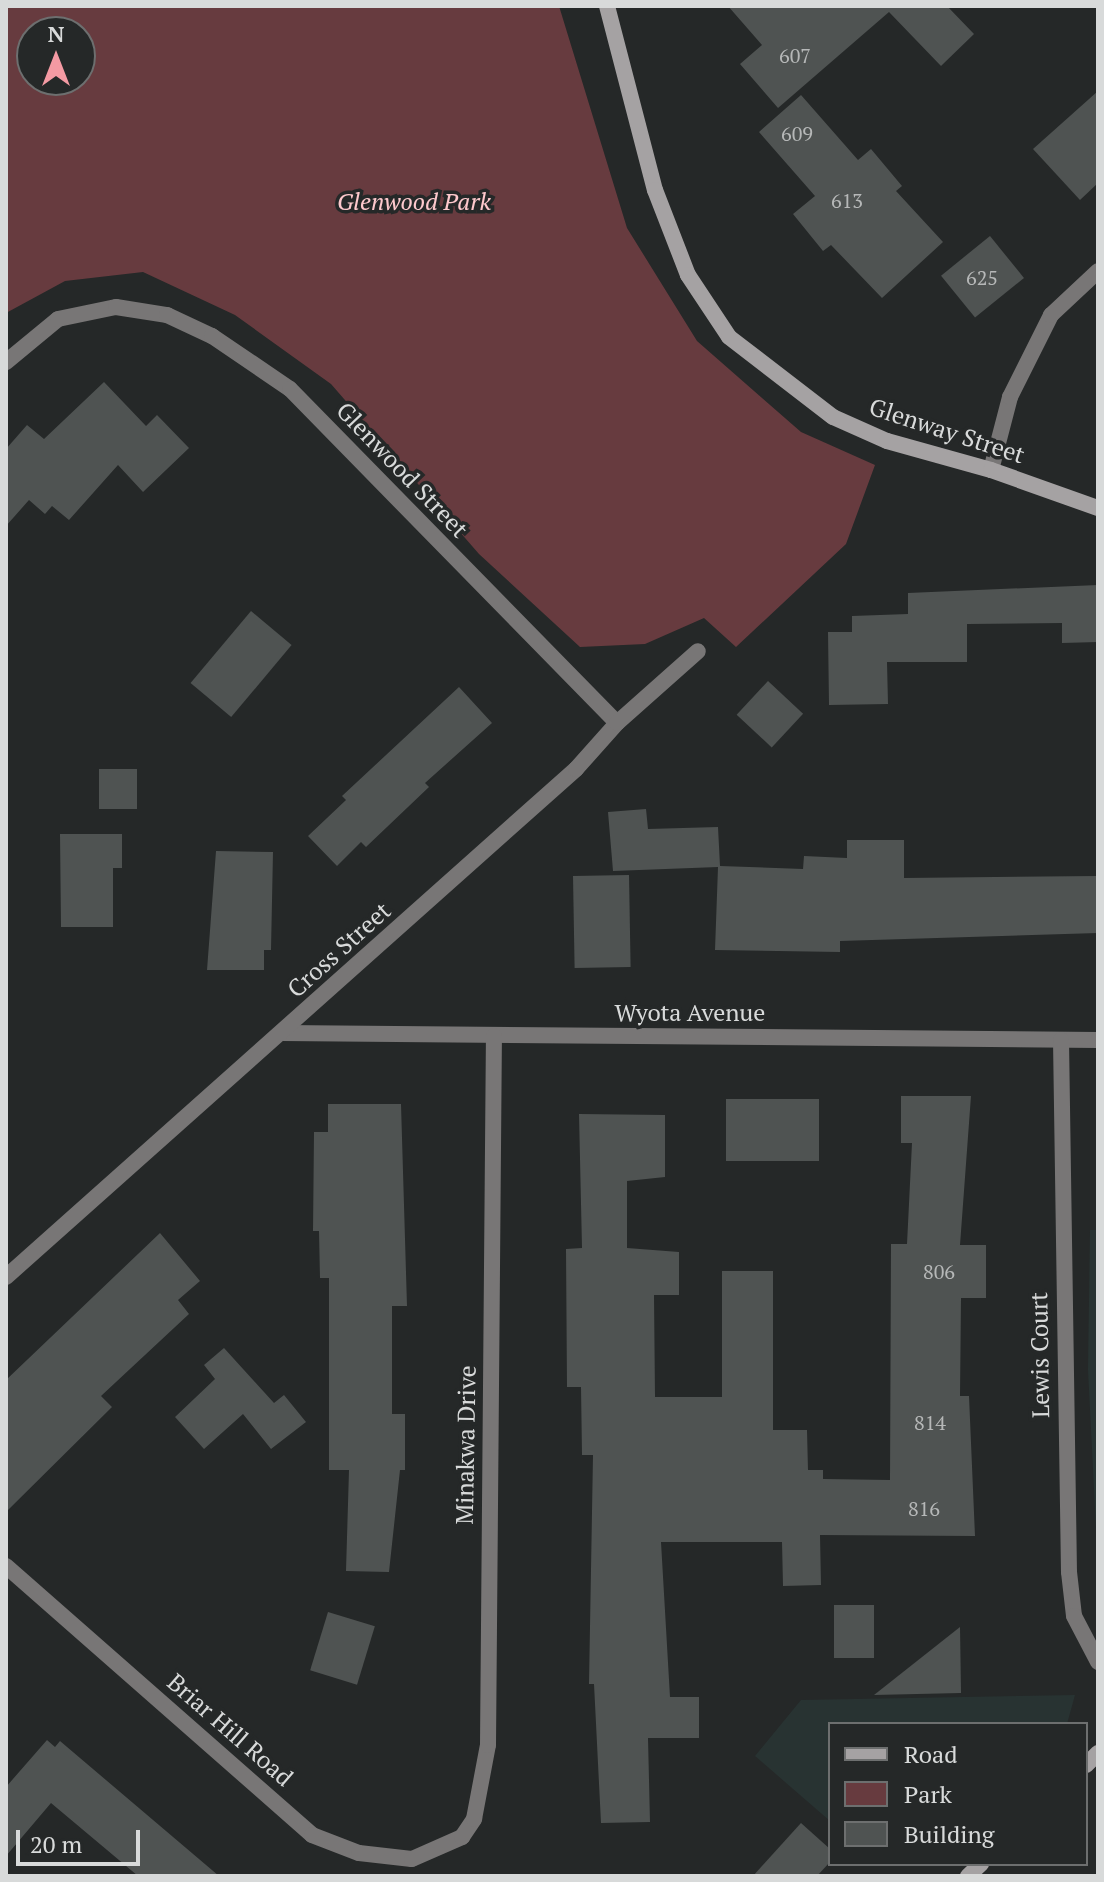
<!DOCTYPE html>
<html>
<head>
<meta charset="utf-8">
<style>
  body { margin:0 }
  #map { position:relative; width:1104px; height:1882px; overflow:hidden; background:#252828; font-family:"PT Serif",serif }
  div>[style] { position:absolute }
  .built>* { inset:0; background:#283332 }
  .green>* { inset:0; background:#673b3f }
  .building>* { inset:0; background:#4f5352; transform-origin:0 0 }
  .street>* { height:16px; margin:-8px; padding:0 8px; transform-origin:8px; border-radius:8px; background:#787676 }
  .secondary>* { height:16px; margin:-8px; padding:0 8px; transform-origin:8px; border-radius:8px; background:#a5a2a3 }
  span { translate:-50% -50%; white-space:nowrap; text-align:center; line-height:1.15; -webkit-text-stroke:7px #252828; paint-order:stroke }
  .number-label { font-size:20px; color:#b6b8b8 }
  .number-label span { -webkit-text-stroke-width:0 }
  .park-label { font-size:24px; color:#fec9cd; font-style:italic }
  .street-label { font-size:24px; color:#d8dada }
  .frame { position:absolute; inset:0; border:8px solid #d8dada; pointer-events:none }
  .legend { position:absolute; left:828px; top:1722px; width:260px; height:144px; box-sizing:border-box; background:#252828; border:2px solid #6d6f6f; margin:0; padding:10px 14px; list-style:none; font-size:24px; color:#d8dada }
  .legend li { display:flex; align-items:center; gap:16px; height:40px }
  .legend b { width:40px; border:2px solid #6d6f6f }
  .north { position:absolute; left:16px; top:16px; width:80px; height:80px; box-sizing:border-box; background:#252828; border:2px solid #6d6f6f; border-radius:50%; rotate:0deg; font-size:22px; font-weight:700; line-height:32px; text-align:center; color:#d8dada }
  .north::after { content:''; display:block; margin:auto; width:28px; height:36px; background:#f49aa3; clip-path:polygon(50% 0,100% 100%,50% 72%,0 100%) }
  .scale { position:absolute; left:16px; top:1830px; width:124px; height:36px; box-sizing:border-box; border:4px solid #d8dada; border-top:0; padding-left:10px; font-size:24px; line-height:28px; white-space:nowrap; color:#d8dada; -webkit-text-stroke:6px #252828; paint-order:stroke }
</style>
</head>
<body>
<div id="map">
  <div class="built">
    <div style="clip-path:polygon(1090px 1230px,1098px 1230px,1098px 1568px,1088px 1370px)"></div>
    <div style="clip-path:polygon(1075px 1695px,1067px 1724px,830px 1724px,830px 1821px,755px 1756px,801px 1700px)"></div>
  </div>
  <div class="green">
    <div style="clip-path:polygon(evenodd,6px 6px,559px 6px,627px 228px,697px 341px,801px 432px,875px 465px,846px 544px,736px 647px,704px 618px,645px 644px,580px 647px,479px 554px,331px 384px,235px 315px,143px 272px,65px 281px,6px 313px,6px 6px,32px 32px,80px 32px,80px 80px,32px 80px,32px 32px)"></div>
  </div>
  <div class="building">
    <div style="clip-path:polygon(728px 6px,947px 6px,974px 34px,941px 66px,889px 12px,778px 108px,740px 64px,762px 45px)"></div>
    <div style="clip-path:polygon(1098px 91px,1098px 183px,1080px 200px,1033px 149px)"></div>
    <div style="clip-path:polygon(801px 95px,858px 160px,871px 149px,902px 186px,896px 191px,943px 242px,882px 298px,831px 245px,823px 251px,793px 214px,815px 196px,759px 132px)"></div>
    <div style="left:990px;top:236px;width:54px;height:63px;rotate:51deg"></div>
    <div style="clip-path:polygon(104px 382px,146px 426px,157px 415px,189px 448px,143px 492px,118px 465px,69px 520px,52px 506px,45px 514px,29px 500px,6px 526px,6px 449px,27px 425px,44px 439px)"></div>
    <div style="clip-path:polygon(1098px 585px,1098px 642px,1062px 643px,1062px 623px,967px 624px,967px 662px,887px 662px,888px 704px,829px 705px,828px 632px,852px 632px,852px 616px,908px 614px,908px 593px)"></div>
    <div style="left:251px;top:611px;width:53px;height:94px;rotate:40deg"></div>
    <div style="left:768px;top:681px;width:48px;height:46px;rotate:43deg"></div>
    <div style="clip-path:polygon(459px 687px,492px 723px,425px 783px,429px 787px,366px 847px,361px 842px,337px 866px,308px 836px,346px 800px,342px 796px)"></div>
    <div style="left:99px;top:769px;width:38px;height:40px"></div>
    <div style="clip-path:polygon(646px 809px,648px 829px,718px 827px,720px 866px,803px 869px,804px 856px,847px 858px,847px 840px,904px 840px,904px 878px,1098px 876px,1098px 933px,840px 941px,840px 952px,715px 950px,718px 867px,613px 871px,608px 812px)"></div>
    <div style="clip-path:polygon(60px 834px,122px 834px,122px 868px,113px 868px,113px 927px,61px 927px)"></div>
    <div style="clip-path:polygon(216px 851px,273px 852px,271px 950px,264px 950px,264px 970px,207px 970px)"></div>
    <div style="left:629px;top:875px;width:92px;height:56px;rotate:89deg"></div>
    <div style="clip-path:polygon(901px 1096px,971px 1096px,960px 1245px,986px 1245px,986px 1298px,961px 1298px,960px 1396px,969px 1396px,975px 1536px,820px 1535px,821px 1585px,783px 1586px,782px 1542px,661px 1542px,670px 1697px,699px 1697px,699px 1738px,648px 1738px,650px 1822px,601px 1823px,594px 1684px,589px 1684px,593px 1455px,582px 1455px,581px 1387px,567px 1387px,566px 1249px,582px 1248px,579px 1114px,665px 1115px,665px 1177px,627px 1181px,627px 1248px,679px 1252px,679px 1295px,654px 1295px,655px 1397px,722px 1397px,722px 1271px,773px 1271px,773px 1430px,807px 1430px,808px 1470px,823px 1470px,823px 1479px,890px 1480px,891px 1244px,907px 1244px,912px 1143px,901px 1143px)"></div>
    <div style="left:819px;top:1099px;width:62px;height:93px;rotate:90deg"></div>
    <div style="clip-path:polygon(328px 1104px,401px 1104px,407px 1306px,392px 1306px,392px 1414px,405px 1414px,405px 1470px,400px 1470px,389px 1572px,346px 1571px,349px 1470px,329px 1470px,329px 1278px,320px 1278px,319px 1231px,313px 1231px,314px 1132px,328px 1132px)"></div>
    <div style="clip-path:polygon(160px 1233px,200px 1281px,178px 1300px,189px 1314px,101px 1396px,112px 1407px,6px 1512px,6px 1380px)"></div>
    <div style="clip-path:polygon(224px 1348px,274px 1403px,284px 1395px,306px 1422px,271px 1449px,243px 1414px,204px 1449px,175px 1417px,215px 1379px,204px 1365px)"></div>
    <div style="left:834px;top:1605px;width:40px;height:53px"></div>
    <div style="left:328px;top:1612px;width:49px;height:61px;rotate:17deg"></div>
    <div style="clip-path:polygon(960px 1627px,961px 1693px,874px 1695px)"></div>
    <div style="clip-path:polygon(47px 1740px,55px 1747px,60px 1741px,219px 1876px,138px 1876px,51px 1803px,6px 1856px,6px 1787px)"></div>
    <div style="clip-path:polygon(801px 1823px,830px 1849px,830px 1862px,817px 1876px,753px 1876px)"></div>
  </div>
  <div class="street">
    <div style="left:6px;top:362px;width:67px;rotate:-39.6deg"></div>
    <div style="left:58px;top:319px;width:59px;rotate:-11.7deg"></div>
    <div style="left:116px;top:307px;width:52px;rotate:8.9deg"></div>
    <div style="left:167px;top:315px;width:50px;rotate:25deg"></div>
    <div style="left:212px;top:336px;width:94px;rotate:34.2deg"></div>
    <div style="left:290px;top:389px;width:467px;rotate:45.6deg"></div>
    <div style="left:991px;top:470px;width:75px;rotate:-75.4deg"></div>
    <div style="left:1010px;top:397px;width:92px;rotate:-63.4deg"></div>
    <div style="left:1051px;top:315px;width:64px;rotate:-43.1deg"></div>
    <div style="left:282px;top:1033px;width:816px;rotate:0.49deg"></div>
    <div style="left:1061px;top:1040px;width:532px;rotate:89.14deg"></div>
    <div style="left:1069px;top:1572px;width:44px;rotate:83.5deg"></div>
    <div style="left:1074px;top:1616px;width:52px;rotate:62.4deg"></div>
    <div style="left:6px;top:1277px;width:764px;rotate:-41.71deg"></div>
    <div style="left:576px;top:769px;width:62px;rotate:-48.3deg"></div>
    <div style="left:617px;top:723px;width:108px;rotate:-41.6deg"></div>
    <div style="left:6px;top:1566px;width:407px;rotate:41.3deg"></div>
    <div style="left:312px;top:1835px;width:50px;rotate:21deg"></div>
    <div style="left:359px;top:1853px;width:53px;rotate:6.5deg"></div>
    <div style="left:412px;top:1859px;width:55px;rotate:-23.7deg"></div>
    <div style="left:462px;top:1837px;width:22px;rotate:-56deg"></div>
    <div style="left:474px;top:1819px;width:75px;rotate:-79.3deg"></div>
    <div style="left:488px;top:1745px;width:709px;rotate:-89.52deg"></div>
  </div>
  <div class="secondary">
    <div style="left:607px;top:6px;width:190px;rotate:75.4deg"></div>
    <div style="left:655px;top:190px;width:91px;rotate:68.8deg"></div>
    <div style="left:688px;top:275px;width:74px;rotate:56.5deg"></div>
    <div style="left:729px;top:337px;width:131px;rotate:37.6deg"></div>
    <div style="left:833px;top:417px;width:59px;rotate:24deg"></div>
    <div style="left:887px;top:441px;width:108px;rotate:15.6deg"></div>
    <div style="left:991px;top:470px;width:114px;rotate:19.6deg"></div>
    <div style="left:1086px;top:1765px;width:17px;rotate:-45deg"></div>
    <div style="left:968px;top:1876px;width:18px;rotate:-43deg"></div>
  </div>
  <div class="number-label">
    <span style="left:795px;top:55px">607</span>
    <span style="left:797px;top:133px">609</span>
    <span style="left:847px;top:200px">613</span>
    <span style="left:982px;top:277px">625</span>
    <span style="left:939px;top:1271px">806</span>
    <span style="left:930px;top:1422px">814</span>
    <span style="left:924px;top:1508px">816</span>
  </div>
  <div class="park-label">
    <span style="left:414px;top:202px">Glenwood Park</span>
  </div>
  <div class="street-label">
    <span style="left:947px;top:431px;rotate:18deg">Glenway Street</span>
    <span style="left:402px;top:470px;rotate:46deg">Glenwood Street</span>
    <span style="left:339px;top:950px;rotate:-42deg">Cross Street</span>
    <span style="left:690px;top:1013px">Wyota Avenue</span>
    <span style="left:1040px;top:1355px;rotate:-91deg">Lewis Court</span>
    <span style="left:466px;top:1445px;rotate:-89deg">Minakwa Drive</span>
    <span style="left:230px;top:1730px;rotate:41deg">Briar Hill Road</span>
  </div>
  <div class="frame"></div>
  <ul class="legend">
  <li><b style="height:10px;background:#a5a2a3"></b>Road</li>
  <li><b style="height:22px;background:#673b3f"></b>Park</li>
  <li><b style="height:22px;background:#4f5352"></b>Building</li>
  </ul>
  <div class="north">N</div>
  <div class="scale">20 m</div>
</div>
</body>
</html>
